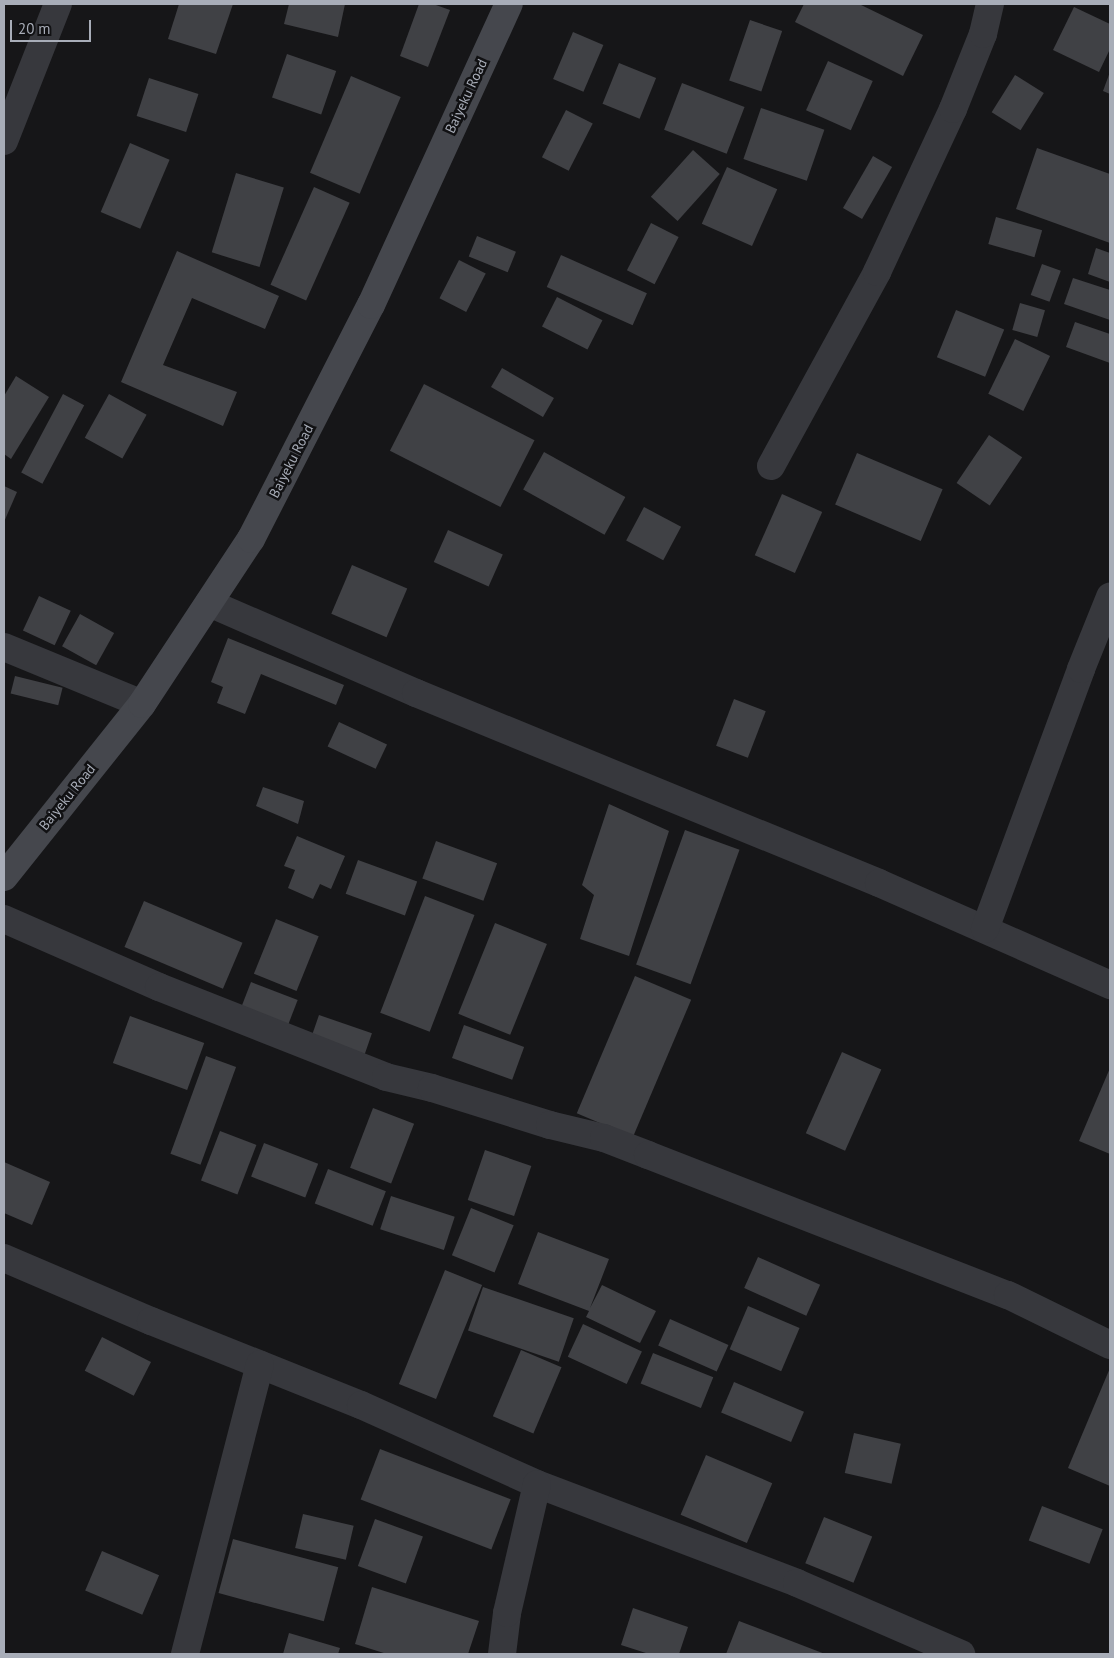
<!DOCTYPE html>
<html>
<head>
<meta charset="utf-8">
<style>
  body { margin:0 }
  #map { position:relative; width:1114px; height:1658px; overflow:hidden; background:#161618; font-family:"PT Sans",sans-serif }
  div>[style] { position:absolute }
  .building>* { inset:0; background:#404145; transform-origin:0 0 }
  .minor>* { height:28px; margin:-14px; padding:0 14px; transform-origin:14px; border-radius:14px; background:#37383d }
  .secondary>* { height:28px; margin:-14px; padding:0 14px; transform-origin:14px; border-radius:14px; background:#45474d }
  span { translate:-50% -50%; white-space:nowrap; text-align:center; line-height:1.15; -webkit-text-stroke:5px #111113; paint-order:stroke }
  .street-label { font-size:14px; color:#a8adb8 }
  .frame { position:absolute; inset:0; border:5px solid #a8adb8; pointer-events:none }
  .scale { position:absolute; left:10px; top:20px; width:81px; height:22px; box-sizing:border-box; border:2px solid #a8adb8; border-top:0; padding-left:6px; font-size:15px; line-height:18px; white-space:nowrap; color:#a8adb8; -webkit-text-stroke:4px #111113; paint-order:stroke }
</style>
</head>
<body>
<div id="map">
  <div class="building">
    <div style="clip-path:polygon(179px 4px,233px 4px,216px 54px,168px 39px)"></div>
    <div style="clip-path:polygon(289px 4px,345px 4px,338px 37px,284px 24px)"></div>
    <div style="clip-path:polygon(419px 4px,433px 4px,450px 10px,428px 67px,400px 56px)"></div>
    <div style="clip-path:polygon(804px 4px,859px 4px,923px 35px,903px 76px,795px 22px)"></div>
    <div style="clip-path:polygon(1074px 7px,1110px 24px,1110px 49px,1099px 72px,1053px 50px)"></div>
    <div style="left:750px;top:20px;width:34px;height:64px;rotate:19deg"></div>
    <div style="left:573px;top:32px;width:33px;height:51px;rotate:23deg"></div>
    <div style="left:287px;top:54px;width:52px;height:46px;rotate:19deg"></div>
    <div style="left:828px;top:61px;width:49px;height:54px;rotate:24deg"></div>
    <div style="left:619px;top:63px;width:40px;height:44px;rotate:22deg"></div>
    <div style="clip-path:polygon(1110px 72px,1110px 94px,1103px 91px)"></div>
    <div style="left:1015px;top:75px;width:34px;height:44px;rotate:32deg"></div>
    <div style="left:351px;top:76px;width:54px;height:105px;rotate:23deg"></div>
    <div style="left:149px;top:78px;width:52px;height:40px;rotate:18deg"></div>
    <div style="left:682px;top:83px;width:67px;height:50px;rotate:21deg"></div>
    <div style="left:761px;top:108px;width:67px;height:54px;rotate:19deg"></div>
    <div style="left:566px;top:110px;width:30px;height:53px;rotate:27deg"></div>
    <div style="left:130px;top:143px;width:43px;height:75px;rotate:23deg"></div>
    <div style="clip-path:polygon(1037px 148px,1110px 174px,1110px 243px,1016px 209px)"></div>
    <div style="left:693px;top:150px;width:36px;height:63px;rotate:42deg"></div>
    <div style="left:873px;top:156px;width:22px;height:60px;rotate:30deg"></div>
    <div style="left:727px;top:167px;width:55px;height:62px;rotate:24deg"></div>
    <div style="left:236px;top:173px;width:50px;height:83px;rotate:17deg"></div>
    <div style="left:314px;top:187px;width:39px;height:107px;rotate:24deg"></div>
    <div style="left:996px;top:217px;width:48px;height:28px;rotate:16deg"></div>
    <div style="left:651px;top:223px;width:31px;height:53px;rotate:27deg"></div>
    <div style="left:477px;top:236px;width:42px;height:22px;rotate:22deg"></div>
    <div style="clip-path:polygon(1096px 248px,1110px 253px,1110px 282px,1088px 274px)"></div>
    <div style="clip-path:polygon(177px 251px,279px 296px,265px 329px,192px 298px,163px 365px,237px 392px,223px 426px,121px 382px)"></div>
    <div style="left:561px;top:255px;width:94px;height:35px;rotate:24deg"></div>
    <div style="left:459px;top:260px;width:30px;height:43px;rotate:27deg"></div>
    <div style="left:1042px;top:264px;width:20px;height:33px;rotate:20deg"></div>
    <div style="clip-path:polygon(1073px 278px,1110px 290px,1110px 320px,1064px 304px)"></div>
    <div style="left:557px;top:297px;width:51px;height:33px;rotate:27deg"></div>
    <div style="left:1020px;top:303px;width:26px;height:28px;rotate:16deg"></div>
    <div style="left:956px;top:310px;width:52px;height:51px;rotate:22deg"></div>
    <div style="clip-path:polygon(1075px 322px,1110px 334px,1110px 363px,1066px 347px)"></div>
    <div style="left:1015px;top:339px;width:39px;height:61px;rotate:26deg"></div>
    <div style="left:502px;top:368px;width:60px;height:22px;rotate:30deg"></div>
    <div style="clip-path:polygon(16px 376px,49px 397px,11px 459px,4px 454px,4px 396px)"></div>
    <div style="left:424px;top:384px;width:124px;height:75px;rotate:27deg"></div>
    <div style="left:63px;top:394px;width:24px;height:89px;rotate:28deg"></div>
    <div style="left:109px;top:394px;width:43px;height:50px;rotate:29deg"></div>
    <div style="left:989px;top:435px;width:40px;height:58px;rotate:34deg"></div>
    <div style="left:544px;top:452px;width:93px;height:43px;rotate:29deg"></div>
    <div style="left:857px;top:453px;width:93px;height:56px;rotate:23deg"></div>
    <div style="clip-path:polygon(4px 486px,17px 492px,4px 522px)"></div>
    <div style="left:782px;top:494px;width:44px;height:67px;rotate:24deg"></div>
    <div style="left:644px;top:507px;width:42px;height:38px;rotate:28deg"></div>
    <div style="left:448px;top:530px;width:60px;height:35px;rotate:24deg"></div>
    <div style="left:352px;top:565px;width:60px;height:53px;rotate:23deg"></div>
    <div style="left:39px;top:596px;width:35px;height:38px;rotate:25deg"></div>
    <div style="left:80px;top:614px;width:39px;height:37px;rotate:29deg"></div>
    <div style="clip-path:polygon(228px 638px,344px 685px,336px 705px,261px 674px,245px 714px,217px 703px,223px 687px,211px 682px)"></div>
    <div style="left:15px;top:676px;width:49px;height:18px;rotate:14deg"></div>
    <div style="left:734px;top:699px;width:34px;height:50px;rotate:21deg"></div>
    <div style="left:339px;top:722px;width:53px;height:27px;rotate:25deg"></div>
    <div style="clip-path:polygon(263px 787px,304px 801px,298px 824px,256px 806px)"></div>
    <div style="clip-path:polygon(609px 804px,669px 831px,629px 956px,580px 939px,594px 895px,582px 885px)"></div>
    <div style="left:685px;top:830px;width:58px;height:143px;rotate:20deg"></div>
    <div style="clip-path:polygon(297px 836px,345px 856px,331px 889px,320px 884px,313px 899px,288px 888px,295px 870px,284px 866px)"></div>
    <div style="left:436px;top:841px;width:65px;height:40px;rotate:20deg"></div>
    <div style="left:358px;top:860px;width:63px;height:36px;rotate:20deg"></div>
    <div style="left:425px;top:896px;width:53px;height:125px;rotate:21deg"></div>
    <div style="left:144px;top:901px;width:107px;height:50px;rotate:23deg"></div>
    <div style="left:276px;top:919px;width:46px;height:59px;rotate:22deg"></div>
    <div style="left:495px;top:923px;width:56px;height:98px;rotate:22deg"></div>
    <div style="left:635px;top:976px;width:61px;height:149px;rotate:23deg"></div>
    <div style="left:251px;top:982px;width:50px;height:32px;rotate:21deg"></div>
    <div style="left:319px;top:1015px;width:56px;height:22px;rotate:19deg"></div>
    <div style="left:130px;top:1016px;width:79px;height:50px;rotate:20deg"></div>
    <div style="left:464px;top:1025px;width:64px;height:35px;rotate:20deg"></div>
    <div style="left:842px;top:1052px;width:43px;height:89px;rotate:24deg"></div>
    <div style="left:206px;top:1056px;width:32px;height:104px;rotate:20deg"></div>
    <div style="clip-path:polygon(1110px 1068px,1110px 1154px,1079px 1141px)"></div>
    <div style="left:373px;top:1108px;width:44px;height:64px;rotate:21deg"></div>
    <div style="left:220px;top:1131px;width:39px;height:53px;rotate:21deg"></div>
    <div style="left:264px;top:1143px;width:58px;height:36px;rotate:21deg"></div>
    <div style="left:485px;top:1150px;width:49px;height:53px;rotate:19deg"></div>
    <div style="clip-path:polygon(4px 1162px,50px 1182px,32px 1225px,4px 1213px)"></div>
    <div style="left:328px;top:1169px;width:62px;height:37px;rotate:21deg"></div>
    <div style="left:391px;top:1196px;width:67px;height:35px;rotate:18deg"></div>
    <div style="left:471px;top:1208px;width:46px;height:51px;rotate:22deg"></div>
    <div style="clip-path:polygon(538px 1232px,609px 1259px,590px 1308px,602px 1285px,656px 1311px,640px 1343px,586px 1317px,589px 1311px,518px 1284px)"></div>
    <div style="left:758px;top:1257px;width:68px;height:34px;rotate:24deg"></div>
    <div style="left:445px;top:1270px;width:40px;height:123px;rotate:22deg"></div>
    <div style="left:483px;top:1287px;width:96px;height:46px;rotate:19deg"></div>
    <div style="left:748px;top:1306px;width:56px;height:47px;rotate:23deg"></div>
    <div style="left:670px;top:1319px;width:64px;height:29px;rotate:24deg"></div>
    <div style="left:583px;top:1324px;width:65px;height:36px;rotate:25deg"></div>
    <div style="left:102px;top:1337px;width:55px;height:38px;rotate:27deg"></div>
    <div style="left:521px;top:1350px;width:44px;height:72px;rotate:23deg"></div>
    <div style="left:653px;top:1353px;width:65px;height:33px;rotate:22deg"></div>
    <div style="clip-path:polygon(1110px 1368px,1110px 1486px,1068px 1468px)"></div>
    <div style="left:734px;top:1382px;width:76px;height:33px;rotate:23deg"></div>
    <div style="left:854px;top:1433px;width:48px;height:41px;rotate:13deg"></div>
    <div style="left:380px;top:1449px;width:140px;height:54px;rotate:21deg"></div>
    <div style="left:706px;top:1455px;width:72px;height:65px;rotate:23deg"></div>
    <div style="left:1042px;top:1506px;width:65px;height:37px;rotate:21deg"></div>
    <div style="left:303px;top:1514px;width:52px;height:35px;rotate:13deg"></div>
    <div style="left:824px;top:1517px;width:52px;height:50px;rotate:22deg"></div>
    <div style="left:375px;top:1519px;width:51px;height:50px;rotate:20deg"></div>
    <div style="left:233px;top:1539px;width:109px;height:56px;rotate:15deg"></div>
    <div style="left:102px;top:1551px;width:62px;height:43px;rotate:23deg"></div>
    <div style="clip-path:polygon(372px 1587px,479px 1621px,468px 1654px,387px 1654px,355px 1644px)"></div>
    <div style="clip-path:polygon(633px 1608px,688px 1627px,679px 1654px,649px 1654px,621px 1645px)"></div>
    <div style="clip-path:polygon(739px 1621px,825px 1654px,726px 1654px)"></div>
    <div style="clip-path:polygon(289px 1633px,340px 1648px,338px 1654px,283px 1654px)"></div>
  </div>
  <div class="minor">
    <div style="left:4px;top:141px;width:147px;rotate:-68.5deg"></div>
    <div style="left:771px;top:466px;width:221px;rotate:-61.3deg"></div>
    <div style="left:877px;top:272px;width:180px;rotate:-65deg"></div>
    <div style="left:953px;top:109px;width:81px;rotate:-68.2deg"></div>
    <div style="left:983px;top:34px;width:31px;rotate:-77deg"></div>
    <div style="left:209px;top:603px;width:226px;rotate:23.5deg"></div>
    <div style="left:416px;top:693px;width:500px;rotate:22.31deg"></div>
    <div style="left:879px;top:883px;width:253px;rotate:23.8deg"></div>
    <div style="left:4px;top:647px;width:149px;rotate:22.4deg"></div>
    <div style="left:4px;top:919px;width:169px;rotate:23.7deg"></div>
    <div style="left:159px;top:987px;width:244px;rotate:21.6deg"></div>
    <div style="left:386px;top:1077px;width:47px;rotate:13.4deg"></div>
    <div style="left:432px;top:1088px;width:124px;rotate:17.4deg"></div>
    <div style="left:550px;top:1125px;width:56px;rotate:13.5deg"></div>
    <div style="left:604px;top:1138px;width:47px;rotate:21.1deg"></div>
    <div style="left:648px;top:1155px;width:386px;rotate:21.3deg"></div>
    <div style="left:1008px;top:1295px;width:114px;rotate:26.1deg"></div>
    <div style="left:985px;top:929px;width:277px;rotate:-69.7deg"></div>
    <div style="left:1081px;top:669px;width:78px;rotate:-68.1deg"></div>
    <div style="left:4px;top:1258px;width:160px;rotate:23.2deg"></div>
    <div style="left:151px;top:1321px;width:226px;rotate:21.8deg"></div>
    <div style="left:361px;top:1405px;width:193px;rotate:24.2deg"></div>
    <div style="left:537px;top:1484px;width:278px;rotate:20.8deg"></div>
    <div style="left:797px;top:1583px;width:179px;rotate:23.4deg"></div>
    <div style="left:185px;top:1654px;width:299px;rotate:-75.5deg"></div>
    <div style="left:502px;top:1654px;width:41px;rotate:-83deg"></div>
    <div style="left:507px;top:1613px;width:132px;rotate:-76.9deg"></div>
  </div>
  <div class="secondary">
    <div style="left:4px;top:877px;width:221px;rotate:-51.4deg"></div>
    <div style="left:142px;top:704px;width:198px;rotate:-56.6deg"></div>
    <div style="left:251px;top:539px;width:263px;rotate:-62.9deg"></div>
    <div style="left:371px;top:305px;width:331px;rotate:-65.4deg"></div>
  </div>
  <div class="street-label">
    <span style="left:466px;top:96px;rotate:-65deg">Baiyeku Road</span>
    <span style="left:291px;top:461px;rotate:-63deg">Baiyeku Road</span>
    <span style="left:67px;top:797px;rotate:-51deg">Baiyeku Road</span>
  </div>
  <div class="frame"></div>
  <div class="scale">20 m</div>
</div>
</body>
</html>
